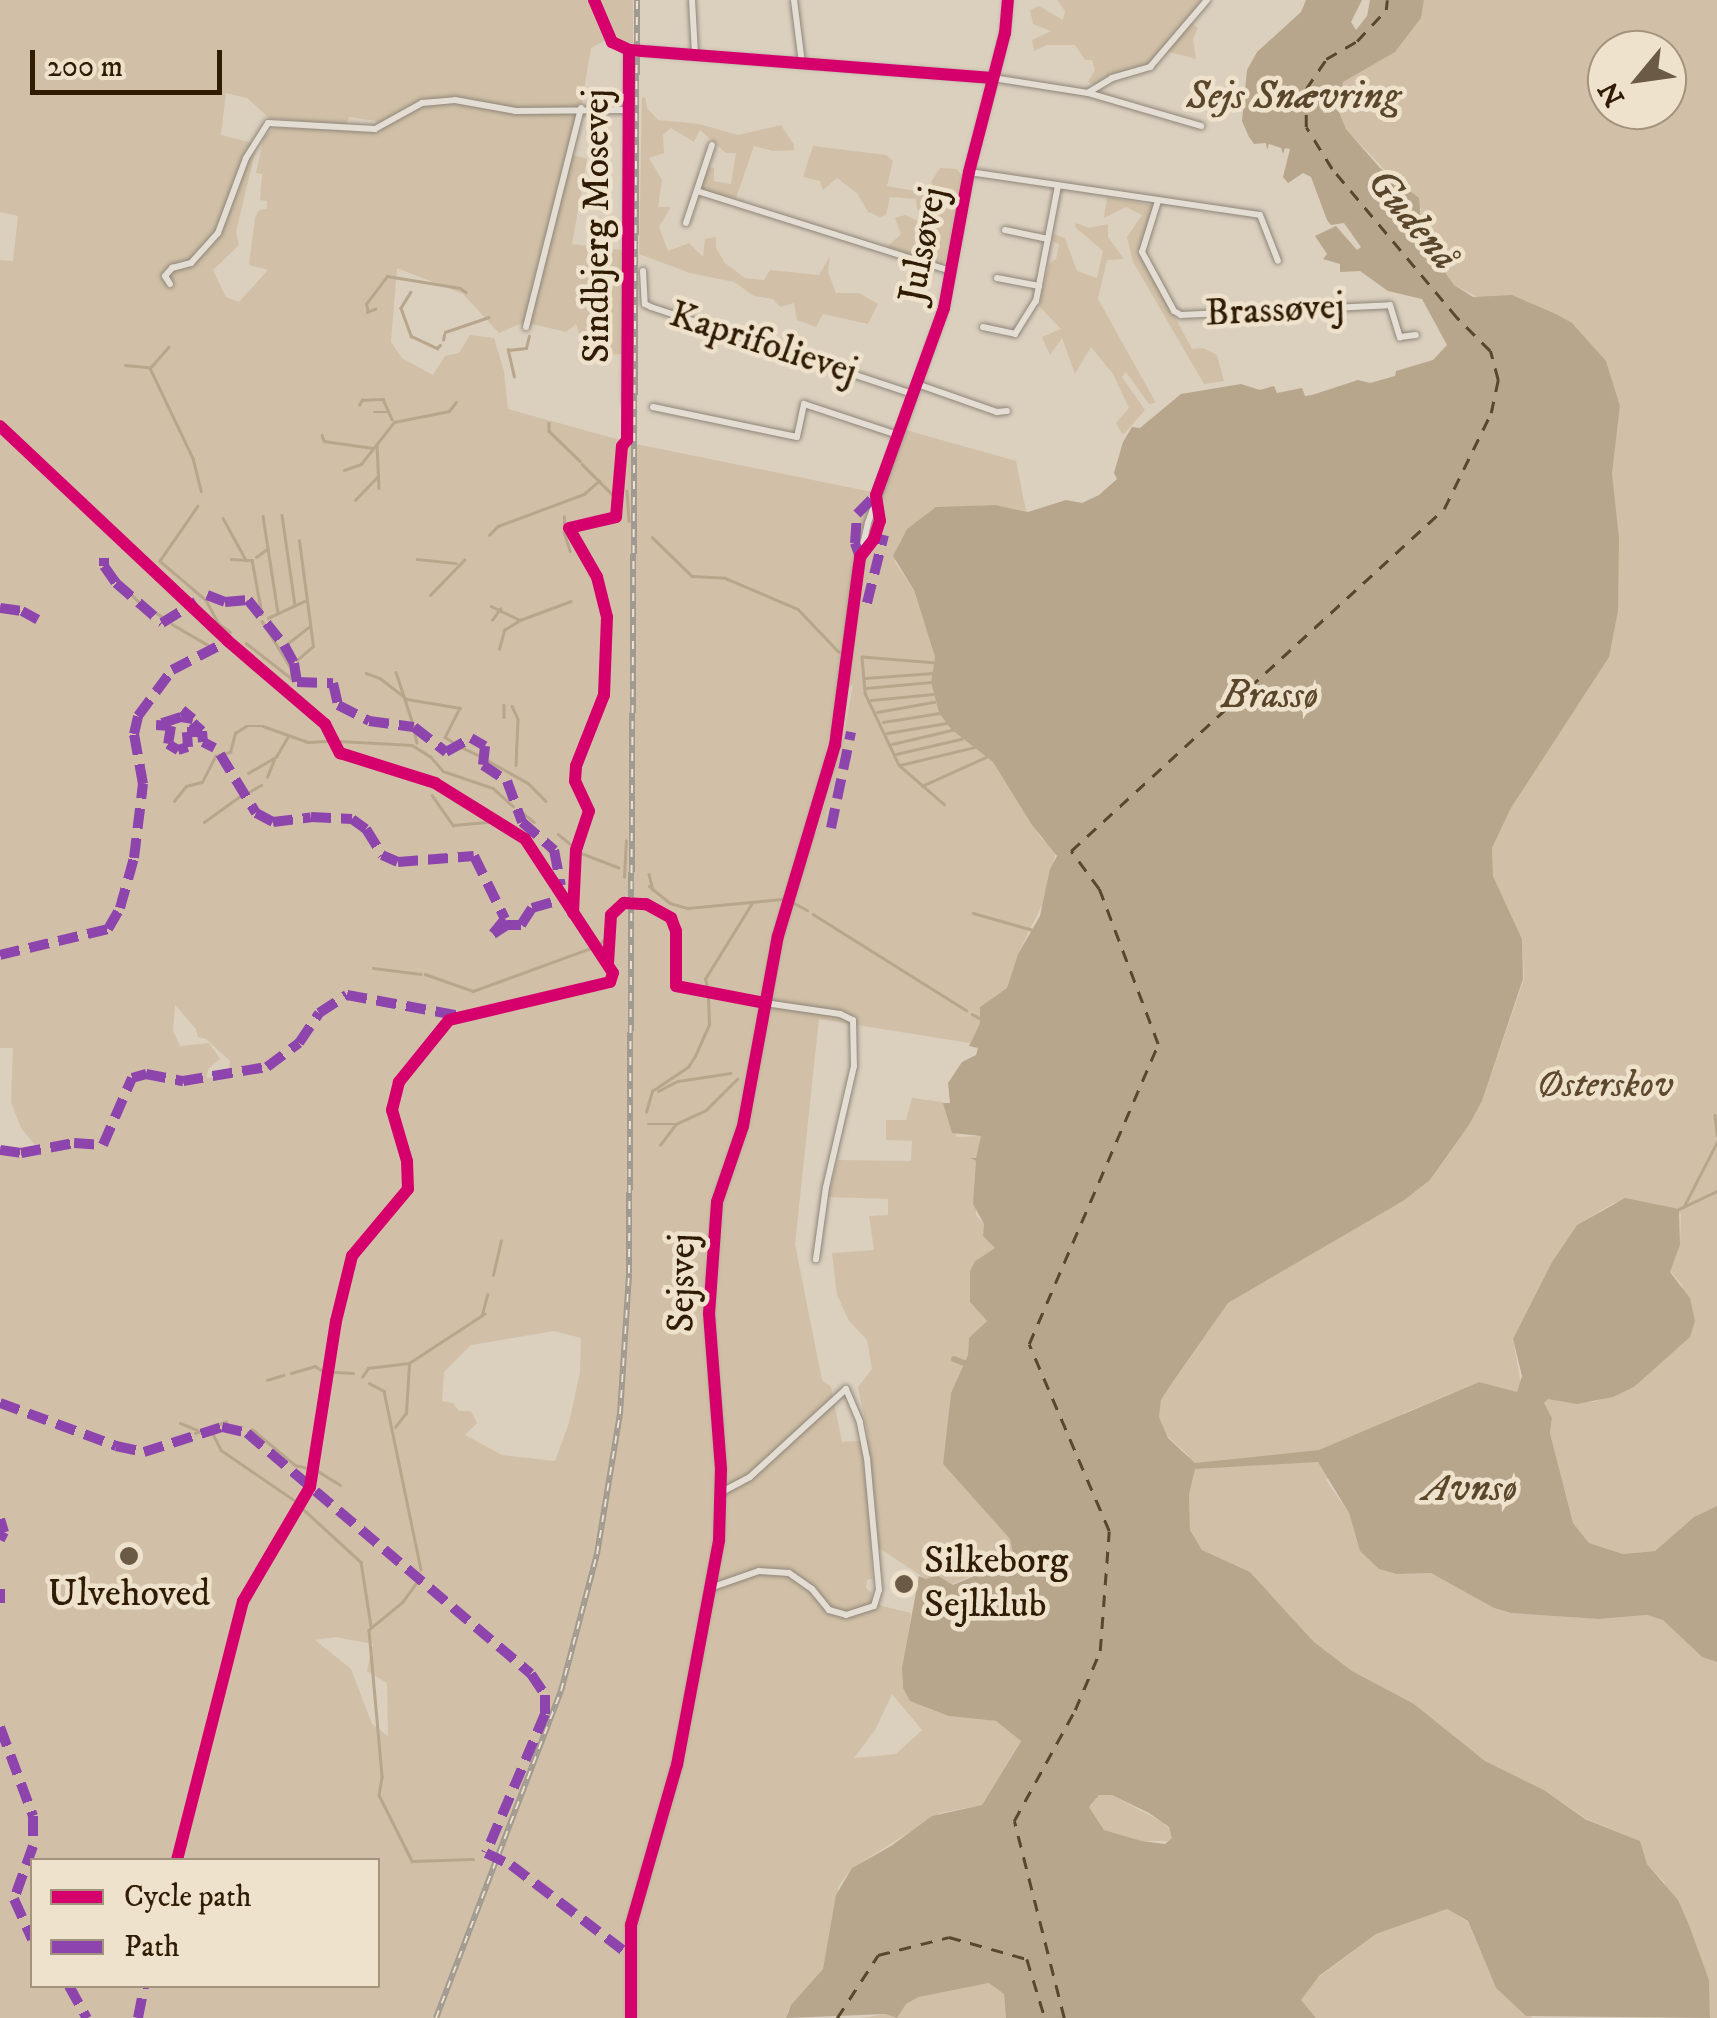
<!DOCTYPE html>
<html>
<head>
<meta charset="utf-8">
<style>
  body { margin:0 }
  #map { position:relative; width:1717px; height:2018px; overflow:hidden; background:#dbcfbe; font-family:"IM FELL DW Pica",serif }
  div>[style] { position:absolute }
  .green>* { inset:0; background:#d1c0a7 }
  .water>* { inset:0; background:#b8a68c }
  .stream>* { height:2.5px; margin:-1.25px; padding:0 1.25px; transform-origin:1.25px; border-radius:1.25px; background:#b8a68c }
  .canal>* { height:6px; margin:-3px; padding:0 3px; transform-origin:3px; border-radius:3px; background:#b8a68c }
  .ferry>* { height:2.5px; margin-top:-1.25px; transform-origin:0; background:repeating-linear-gradient(90deg,#5a462b 0 12px,transparent 0 22px) }
  .roads { filter:drop-shadow(0 0 2px #8e8578) drop-shadow(0 0 2px #8e8578) }
  .minor>* { height:6px; margin:-3px; padding:0 3px; transform-origin:3px; border-radius:3px; background:#e3ddd4 }
  .rail>* { height:6px; margin-top:-3px; transform-origin:0; background:repeating-linear-gradient(90deg,#efe2cd 0 8px,#a09a91 0 16px); box-sizing:border-box; border-block:2px solid #a09a91 }
  .quiet>* { height:10px; margin-top:-5px; transform-origin:0; background:repeating-linear-gradient(90deg,#8e44ad 0 20px,transparent 0 30px) }
  .cycleway>* { height:12px; margin:-6px; padding:0 6px; transform-origin:6px; border-radius:6px; background:#d6006c }
  .dots>* { width:28px; height:28px; translate:-50% -50%; box-sizing:border-box; border:5px solid #efe2cd; border-radius:50% }
  span { translate:-50% -50%; white-space:nowrap; text-align:center; line-height:1.15; -webkit-text-stroke:9px #efe2cd; paint-order:stroke }
  .street-label { font-size:38px; color:#301c03 }
  .park-label { font-size:38px; color:#5e492e; font-style:italic }
  .poi-label { font-size:38px; color:#301c03 }
  .left { translate:0 -50%; text-align:left }
  .water-label { font-size:40px; color:#5a462b; font-style:italic }
  .legend { position:absolute; left:30px; top:1858px; width:350px; height:130px; box-sizing:border-box; background:#efe2cd; border:2px solid #a3937c; margin:0; padding:12px 18px; list-style:none; font-size:30px; color:#301c03 }
  .legend li { display:flex; align-items:center; gap:20px; height:50px }
  .legend b { width:50px; border:2px solid #a3937c }
  .north { position:absolute; left:1587px; top:30px; width:100px; height:100px; box-sizing:border-box; background:#efe2cd; border:2px solid #a3937c; border-radius:50%; rotate:241deg; font-size:28px; font-weight:700; line-height:40px; text-align:center; color:#301c03 }
  .north::after { content:''; display:block; margin:auto; width:35px; height:45px; background:#6c5b44; clip-path:polygon(50% 0,100% 100%,50% 72%,0 100%) }
  .scale { position:absolute; left:30px; top:50px; width:192px; height:45px; box-sizing:border-box; border:5px solid #301c03; border-top:0; padding-left:12px; font-size:30px; line-height:35px; white-space:nowrap; color:#301c03; -webkit-text-stroke:8px #efe2cd; paint-order:stroke }
</style>
</head>
<body>
<div id="map">
  <div class="green">
    <div style="clip-path:polygon(evenodd,0 0,633px 0,633px 43px,606px 40px,591px 48px,573px 155px,587px 159px,572px 244px,622px 250px,623px 354px,586px 356px,576px 324px,566px 332px,524px 322px,499px 333px,463px 294px,397px 268px,391px 342px,402px 358px,433px 375px,445px 356px,459px 353px,470px 335px,494px 338px,504px 371px,508px 409px,631px 443px,882px 494px,906px 430px,1016px 461px,1026px 511px,988px 505px,933px 509px,900px 541px,895px 562px,914px 590px,935px 657px,931px 682px,939px 713px,993px 762px,1041px 838px,1056px 851px,1046px 897px,1018px 954px,1007px 988px,980px 1007px,980px 1023px,970px 1043px,819px 1019px,795px 1244px,822px 1380px,831px 1387px,842px 1442px,869px 1440px,858px 1387px,872px 1369px,867px 1340px,849px 1321px,837px 1295px,832px 1253px,874px 1250px,869px 1216px,888px 1215px,888px 1199px,828px 1197px,838px 1160px,911px 1161px,912px 1141px,886px 1140px,886px 1120px,906px 1120px,912px 1098px,943px 1102px,957px 1137px,981px 1136px,976px 1159px,971px 1159px,976px 1161px,976px 1215px,984px 1224px,985px 1238px,995px 1248px,975px 1261px,970px 1271px,970px 1302px,987px 1321px,969px 1340px,968px 1355px,951px 1393px,943px 1464px,1010px 1539px,1014px 1559px,949px 1585px,939px 1576px,926px 1579px,870px 1542px,872px 1579px,867px 1580px,866px 1588px,872px 1593px,871px 1600px,882px 1606px,911px 1613px,902px 1684px,949px 1716px,996px 1721px,1021px 1740px,982px 1805px,940px 1813px,852px 1868px,838px 1887px,843px 1953px,788px 2010px,786px 2018px,0 2018px,0 1150px,39px 1150px,21px 1128px,11px 1102px,13px 1048px,0 1048px,0 260px,13px 261px,18px 216px,0 212px,0 0,226px 93px,247px 98px,269px 118px,346px 125px,349px 117px,376px 121px,381px 133px,275px 127px,264px 137px,256px 173px,262px 174px,260px 200px,267px 201px,267px 209px,259px 210px,255px 218px,249px 265px,268px 270px,239px 302px,226px 297px,213px 270px,239px 245px,236px 232px,257px 144px,221px 135px,226px 93px,0 0,853px 684px,844px 735px,816px 833px,807px 827px,839px 698px,853px 684px,0 0,175px 1005px,196px 1029px,198px 1037px,206px 1039px,230px 1061px,228px 1075px,206px 1078px,209px 1068px,220px 1059px,209px 1043px,180px 1046px,173px 1031px,175px 1005px,0 0,554px 1331px,581px 1338px,580px 1372px,569px 1423px,555px 1461px,502px 1455px,465px 1435px,477px 1423px,471px 1411px,459px 1411px,453px 1403px,442px 1401px,444px 1372px,471px 1345px,554px 1331px,0 0,335px 1637px,373px 1644px,367px 1671px,387px 1683px,388px 1736px,372px 1724px,351px 1669px,315px 1640px,335px 1637px,0 0,892px 1694px,922px 1730px,896px 1754px,854px 1758px,875px 1730px,892px 1694px,0 0,32px 1860px,378px 1860px,378px 1986px,32px 1986px,32px 1860px)"></div>
    <div style="clip-path:polygon(1057px 0,1203px 0,1188px 20px,1198px 28px,1193px 39px,1196px 59px,1162px 50px,1146px 68px,1139px 66px,1133px 72px,1105px 77px,1095px 85px,1088px 82px,1095px 70px,1092px 60px,1085px 60px,1075px 45px,1047px 45px,1034px 51px,1032px 40px,1051px 31px,1033px 24px,1030px 10px,1039px 6px,1063px 20px,1065px 11px)"></div>
    <div style="clip-path:polygon(evenodd,1424px 0,1717px 0,1717px 1506px,1694px 1517px,1655px 1551px,1623px 1554px,1589px 1543px,1573px 1523px,1550px 1433px,1552px 1418px,1544px 1403px,1547px 1398px,1594px 1402px,1634px 1387px,1655px 1366px,1683px 1286px,1670px 1271px,1680px 1245px,1681px 1214px,1635px 1201px,1613px 1203px,1577px 1225px,1552px 1262px,1513px 1339px,1522px 1390px,1517px 1393px,1479px 1382px,1404px 1413px,1326px 1480px,1349px 1513px,1360px 1551px,1397px 1574px,1431px 1573px,1494px 1608px,1511px 1613px,1599px 1619px,1647px 1615px,1663px 1620px,1702px 1657px,1717px 1662px,1717px 2018px,1710px 2018px,1709px 1980px,1664px 1882px,1647px 1864px,1640px 1841px,1585px 1818px,1544px 1790px,1485px 1761px,1414px 1704px,1352px 1671px,1314px 1642px,1250px 1572px,1202px 1550px,1190px 1530px,1189px 1495px,1195px 1469px,1187px 1454px,1163px 1432px,1159px 1417px,1161px 1400px,1172px 1383px,1228px 1303px,1403px 1201px,1430px 1180px,1469px 1125px,1482px 1101px,1524px 979px,1522px 939px,1493px 876px,1492px 848px,1511px 808px,1608px 657px,1612px 474px,1620px 406px,1606px 362px,1454px 285px,1424px 241px,1421px 208px,1346px 129px,1339px 112px,1343px 82px,1421px 18px,1424px 0,1607px 50px,1667px 50px,1667px 110px,1607px 110px,1607px 50px)"></div>
    <div style="clip-path:polygon(645px 97px,647px 108px,658px 120px,699px 124px,738px 135px,781px 125px,794px 145px,794px 150px,773px 151px,754px 146px,736px 198px,722px 197px,702px 189px,703px 180px,709px 167px,714px 168px,714px 181px,731px 184px,736px 153px,726px 153px,700px 130px,694px 142px,671px 128px,663px 135px,664px 153px,649px 158px,662px 180px,658px 207px,671px 207px,659px 227px,668px 251px,689px 243px,703px 257px,705px 239px,716px 237px,716px 248px,725px 263px,745px 278px,764px 280px,770px 270px,819px 275px,830px 256px,828px 272px,836px 293px,859px 293px,878px 304px,868px 324px,823px 314px,816px 327px,797px 320px,794px 303px,780px 307px,773px 299px,754px 296px,734px 282px,690px 273px,639px 254px,642px 98px)"></div>
    <div style="clip-path:polygon(813px 146px,886px 155px,893px 161px,887px 186px,938px 195px,931px 182px,940px 168px,957px 169px,962px 176px,946px 261px,940px 265px,885px 249px,901px 234px,895px 218px,905px 215px,920px 222px,924px 216px,934px 218px,929px 208px,917px 210px,916px 199px,890px 197px,886px 215px,880px 217px,868px 212px,857px 193px,837px 178px,823px 190px,820px 181px,803px 177px)"></div>
    <div style="clip-path:polygon(1107px 197px,1156px 206px,1139px 251px,1192px 349px,1203px 348px,1217px 355px,1224px 381px,1204px 384px,1133px 262px,1127px 237px,1142px 215px,1126px 207px,1104px 218px)"></div>
    <div style="clip-path:polygon(1076px 223px,1089px 228px,1108px 224px,1108px 237px,1124px 259px,1107px 260px,1098px 299px,1156px 403px,1149px 404px,1126px 372px,1122px 377px,1145px 410px,1123px 435px,1116px 423px,1129px 408px,1113px 374px,1091px 347px,1075px 374px,1062px 338px,1050px 355px,1042px 337px,1061px 329px,1039px 306px,1049px 264px,1056px 259px,1059px 244px,1053px 241px,1054px 234px,1065px 238px,1077px 271px,1097px 278px,1103px 251px,1075px 227px)"></div>
    <div style="clip-path:polygon(1099px 1795px,1112px 1795px,1162px 1822px,1173px 1833px,1171px 1841px,1142px 1841px,1104px 1830px,1089px 1807px)"></div>
    <div style="clip-path:polygon(1447px 1909px,1468px 1922px,1496px 1988px,1533px 2018px,1316px 2018px,1305px 2008px,1301px 2000px,1307px 1986px,1376px 1934px)"></div>
    <div style="clip-path:polygon(990px 1983px,1004px 1994px,1006px 2018px,860px 2018px,887px 2014px,897px 2018px,906px 2004px,919px 1997px)"></div>
  </div>
  <div class="water">
    <div style="clip-path:polygon(evenodd,1306px 0,1362px 0,1351px 22px,1356px 30px,1367px 16px,1370px 0,1424px 0,1421px 18px,1395px 52px,1343px 82px,1339px 112px,1346px 129px,1380px 168px,1399px 181px,1402px 193px,1411px 192px,1419px 198px,1423px 241px,1454px 285px,1473px 297px,1512px 295px,1556px 314px,1572px 323px,1606px 361px,1620px 406px,1612px 474px,1619px 538px,1618px 611px,1609px 657px,1511px 808px,1492px 848px,1493px 876px,1522px 939px,1523px 979px,1482px 1101px,1469px 1125px,1430px 1180px,1403px 1201px,1228px 1303px,1172px 1383px,1161px 1400px,1159px 1417px,1168px 1438px,1195px 1463px,1319px 1450px,1479px 1382px,1517px 1392px,1522px 1376px,1513px 1339px,1552px 1262px,1577px 1225px,1625px 1198px,1679px 1209px,1680px 1245px,1670px 1272px,1690px 1298px,1695px 1321px,1690px 1337px,1634px 1387px,1613px 1397px,1577px 1404px,1548px 1399px,1544px 1403px,1552px 1418px,1550px 1433px,1573px 1523px,1589px 1543px,1623px 1554px,1655px 1551px,1694px 1517px,1717px 1506px,1717px 1662px,1702px 1657px,1663px 1620px,1647px 1615px,1599px 1619px,1511px 1613px,1494px 1608px,1431px 1573px,1397px 1574px,1379px 1569px,1360px 1551px,1349px 1513px,1318px 1462px,1195px 1469px,1189px 1495px,1190px 1530px,1202px 1550px,1250px 1572px,1314px 1642px,1352px 1671px,1414px 1704px,1485px 1761px,1544px 1790px,1585px 1819px,1640px 1841px,1647px 1864px,1678px 1900px,1689px 1925px,1709px 1980px,1710px 2018px,1526px 2016px,1496px 1988px,1468px 1921px,1447px 1909px,1376px 1934px,1319px 1976px,1301px 2000px,1316px 2018px,1006px 2018px,1004px 1994px,989px 1983px,919px 1997px,906px 2004px,897px 2018px,886px 2014px,786px 2018px,791px 2005px,823px 1969px,836px 1895px,852px 1868px,891px 1846px,932px 1816px,982px 1805px,1021px 1741px,996px 1721px,949px 1716px,910px 1701px,903px 1688px,902px 1668px,919px 1576px,926px 1579px,937px 1575px,953px 1585px,1014px 1559px,1010px 1539px,943px 1464px,951px 1393px,968px 1355px,969px 1338px,987px 1321px,970px 1302px,970px 1271px,975px 1261px,995px 1248px,983px 1236px,984px 1224px,973px 1204px,976px 1161px,970px 1158px,976px 1158px,981px 1136px,952px 1133px,943px 1103px,950px 1103px,948px 1083px,962px 1062px,976px 1055px,978px 1048px,969px 1046px,980px 1023px,980px 1007px,1007px 988px,1018px 954px,1040px 916px,1050px 869px,1057px 856px,1032px 825px,993px 762px,952px 730px,939px 713px,931px 682px,935px 657px,914px 590px,893px 556px,907px 529px,936px 507px,995px 505px,1028px 512px,1066px 500px,1082px 503px,1099px 495px,1117px 479px,1114px 473px,1123px 442px,1132px 427px,1140px 428px,1181px 394px,1241px 384px,1260px 390px,1274px 386px,1277px 393px,1302px 388px,1305px 396px,1312px 395px,1358px 380px,1370px 383px,1395px 376px,1396px 371px,1433px 360px,1447px 345px,1422px 299px,1388px 291px,1360px 271px,1340px 272px,1340px 264px,1323px 259px,1327px 254px,1315px 236px,1336px 226px,1357px 250px,1361px 247px,1344px 223px,1331px 225px,1327px 220px,1311px 177px,1303px 173px,1288px 183px,1283px 177px,1290px 149px,1285px 148px,1283px 154px,1281px 148px,1269px 144px,1267px 150px,1266px 143px,1254px 144px,1249px 137px,1242px 121px,1247px 70px,1257px 52px,1301px 12px,1306px 0,1099px 1795px,1112px 1795px,1149px 1813px,1169px 1827px,1172px 1838px,1165px 1844px,1142px 1841px,1104px 1830px,1089px 1807px,1099px 1795px)"></div>
  </div>
  <div class="stream">
    <div style="left:411px;top:292px;width:19px;rotate:122deg"></div>
    <div style="left:401px;top:308px;width:30px;rotate:70deg"></div>
    <div style="left:411px;top:336px;width:29px;rotate:25deg"></div>
    <div style="left:437px;top:348px;width:4px;rotate:-45deg"></div>
    <div style="left:376px;top:309px;width:9px;rotate:159deg"></div>
    <div style="left:368px;top:312px;width:8px;rotate:-104deg"></div>
    <div style="left:366px;top:304px;width:35px;rotate:-53deg"></div>
    <div style="left:387px;top:276px;width:74px;rotate:9.3deg"></div>
    <div style="left:460px;top:288px;width:7px;rotate:34deg"></div>
    <div style="left:445px;top:332px;width:46px;rotate:-18.8deg"></div>
    <div style="left:443px;top:340px;width:5px;rotate:-79deg"></div>
    <div style="left:125px;top:365px;width:24px;rotate:5deg"></div>
    <div style="left:150px;top:368px;width:100px;rotate:64.5deg"></div>
    <div style="left:193px;top:458px;width:34px;rotate:76deg"></div>
    <div style="left:150px;top:368px;width:28px;rotate:-49deg"></div>
    <div style="left:514px;top:377px;width:28px;rotate:-103deg"></div>
    <div style="left:508px;top:350px;width:18px;rotate:-6deg"></div>
    <div style="left:526px;top:348px;width:12px;rotate:-76deg"></div>
    <div style="left:359px;top:405px;width:6px;rotate:-59deg"></div>
    <div style="left:362px;top:400px;width:21px;rotate:-3deg"></div>
    <div style="left:383px;top:399px;width:22px;rotate:66deg"></div>
    <div style="left:374px;top:412px;width:13px"></div>
    <div style="left:549px;top:423px;width:8px;rotate:90deg"></div>
    <div style="left:549px;top:431px;width:43px;rotate:44.1deg"></div>
    <div style="left:322px;top:435px;width:6px;rotate:72deg"></div>
    <div style="left:324px;top:441px;width:49px;rotate:8.1deg"></div>
    <div style="left:377px;top:444px;width:44px;rotate:87.4deg"></div>
    <div style="left:582px;top:464px;width:49px;rotate:45deg"></div>
    <div style="left:344px;top:470px;width:18px;rotate:-19deg"></div>
    <div style="left:361px;top:464px;width:53px;rotate:-51.8deg"></div>
    <div style="left:394px;top:422px;width:56px;rotate:-11.3deg"></div>
    <div style="left:449px;top:411px;width:11px;rotate:-52deg"></div>
    <div style="left:627px;top:491px;width:30px;rotate:86deg"></div>
    <div style="left:355px;top:500px;width:33px;rotate:-46deg"></div>
    <div style="left:198px;top:506px;width:67px;rotate:124.6deg"></div>
    <div style="left:160px;top:561px;width:60px;rotate:40.3deg"></div>
    <div style="left:206px;top:600px;width:26px;rotate:62deg"></div>
    <div style="left:218px;top:623px;width:15px;rotate:37deg"></div>
    <div style="left:282px;top:515px;width:91px;rotate:81.8deg"></div>
    <div style="left:263px;top:516px;width:98px;rotate:81.2deg"></div>
    <div style="left:223px;top:518px;width:48px;rotate:61.3deg"></div>
    <div style="left:564px;top:525px;width:8px;rotate:-90deg"></div>
    <div style="left:564px;top:532px;width:20px;rotate:72deg"></div>
    <div style="left:489px;top:535px;width:13px;rotate:-45deg"></div>
    <div style="left:498px;top:526px;width:92px;rotate:-20.4deg"></div>
    <div style="left:584px;top:494px;width:20px;rotate:-41deg"></div>
    <div style="left:652px;top:537px;width:56px;rotate:44.3deg"></div>
    <div style="left:692px;top:576px;width:33px;rotate:3deg"></div>
    <div style="left:725px;top:578px;width:79px;rotate:23deg"></div>
    <div style="left:798px;top:609px;width:59px;rotate:46.4deg"></div>
    <div style="left:256px;top:557px;width:14px;rotate:-36deg"></div>
    <div style="left:231px;top:559px;width:21px;rotate:3deg"></div>
    <div style="left:252px;top:560px;width:55px;rotate:79.5deg"></div>
    <div style="left:417px;top:559px;width:39px;rotate:6deg"></div>
    <div style="left:115px;top:578px;width:33px;rotate:45deg"></div>
    <div style="left:138px;top:601px;width:33px;rotate:33deg"></div>
    <div style="left:430px;top:595px;width:49px;rotate:-45.8deg"></div>
    <div style="left:491px;top:606px;width:32px;rotate:26deg"></div>
    <div style="left:268px;top:618px;width:40px;rotate:-25deg"></div>
    <div style="left:492px;top:620px;width:14px;rotate:-54deg"></div>
    <div style="left:262px;top:621px;width:55px;rotate:58.3deg"></div>
    <div style="left:291px;top:668px;width:11px;rotate:85deg"></div>
    <div style="left:172px;top:624px;width:42px;rotate:30.3deg"></div>
    <div style="left:246px;top:643px;width:57px;rotate:37.9deg"></div>
    <div style="left:287px;top:644px;width:28px;rotate:-38deg"></div>
    <div style="left:499px;top:649px;width:20px;rotate:-75deg"></div>
    <div style="left:504px;top:630px;width:19px;rotate:-32deg"></div>
    <div style="left:520px;top:620px;width:54px;rotate:-20.4deg"></div>
    <div style="left:297px;top:660px;width:21px;rotate:-41deg"></div>
    <div style="left:313px;top:646px;width:106px;rotate:-97.6deg"></div>
    <div style="left:936px;top:663px;width:74px;rotate:-175.4deg"></div>
    <div style="left:862px;top:657px;width:36px;rotate:85deg"></div>
    <div style="left:865px;top:693px;width:80px;rotate:64.7deg"></div>
    <div style="left:899px;top:765px;width:60px;rotate:40.9deg"></div>
    <div style="left:396px;top:672px;width:58px;rotate:71.9deg"></div>
    <div style="left:366px;top:673px;width:15px;rotate:20deg"></div>
    <div style="left:380px;top:678px;width:34px;rotate:38deg"></div>
    <div style="left:407px;top:699px;width:54px;rotate:9.6deg"></div>
    <div style="left:460px;top:708px;width:33px;rotate:117deg"></div>
    <div style="left:445px;top:737px;width:9px;rotate:32deg"></div>
    <div style="left:865px;top:678px;width:68px;rotate:-4.2deg"></div>
    <div style="left:866px;top:688px;width:65px;rotate:-5.3deg"></div>
    <div style="left:871px;top:700px;width:62px;rotate:-5.5deg"></div>
    <div style="left:504px;top:705px;width:12px;rotate:90deg"></div>
    <div style="left:512px;top:706px;width:14px;rotate:65deg"></div>
    <div style="left:518px;top:719px;width:46px;rotate:92.5deg"></div>
    <div style="left:877px;top:712px;width:58px;rotate:-10deg"></div>
    <div style="left:883px;top:722px;width:57px;rotate:-9.1deg"></div>
    <div style="left:414px;top:730px;width:13px;rotate:77deg"></div>
    <div style="left:887px;top:733px;width:60px;rotate:-9.6deg"></div>
    <div style="left:339px;top:741px;width:73px;rotate:3.1deg"></div>
    <div style="left:412px;top:745px;width:22px;rotate:32deg"></div>
    <div style="left:431px;top:757px;width:18px;rotate:49deg"></div>
    <div style="left:443px;top:771px;width:53px;rotate:18.8deg"></div>
    <div style="left:493px;top:788px;width:27px;rotate:42deg"></div>
    <div style="left:892px;top:744px;width:62px;rotate:-13.1deg"></div>
    <div style="left:463px;top:748px;width:21px;rotate:25deg"></div>
    <div style="left:896px;top:754px;width:67px;rotate:-13deg"></div>
    <div style="left:485px;top:759px;width:49px;rotate:29.2deg"></div>
    <div style="left:528px;top:783px;width:25px;rotate:45deg"></div>
    <div style="left:900px;top:765px;width:77px;rotate:-13.5deg"></div>
    <div style="left:248px;top:773px;width:32px;rotate:-30deg"></div>
    <div style="left:276px;top:757px;width:22px;rotate:-60deg"></div>
    <div style="left:267px;top:777px;width:18px;rotate:-68deg"></div>
    <div style="left:922px;top:786px;width:72px;rotate:-24.4deg"></div>
    <div style="left:249px;top:792px;width:14px;rotate:-30deg"></div>
    <div style="left:432px;top:795px;width:37px;rotate:55deg"></div>
    <div style="left:453px;top:825px;width:34px;rotate:-5deg"></div>
    <div style="left:174px;top:801px;width:19px;rotate:-51deg"></div>
    <div style="left:186px;top:786px;width:16px;rotate:-14deg"></div>
    <div style="left:202px;top:782px;width:29px;rotate:-63deg"></div>
    <div style="left:215px;top:756px;width:16px;rotate:-15deg"></div>
    <div style="left:230px;top:752px;width:20px;rotate:-75deg"></div>
    <div style="left:235px;top:733px;width:13px;rotate:-32deg"></div>
    <div style="left:246px;top:726px;width:17px"></div>
    <div style="left:263px;top:726px;width:48px;rotate:19.6deg"></div>
    <div style="left:308px;top:742px;width:22px;rotate:-3deg"></div>
    <div style="left:465px;top:805px;width:29px;rotate:31deg"></div>
    <div style="left:523px;top:813px;width:14px;rotate:39deg"></div>
    <div style="left:204px;top:822px;width:44px;rotate:-35.8deg"></div>
    <div style="left:558px;top:834px;width:19px;rotate:39deg"></div>
    <div style="left:581px;top:853px;width:40px;rotate:21deg"></div>
    <div style="left:649px;top:874px;width:16px;rotate:76deg"></div>
    <div style="left:624px;top:877px;width:36px;rotate:-87deg"></div>
    <div style="left:649px;top:886px;width:27px;rotate:39deg"></div>
    <div style="left:670px;top:903px;width:19px;rotate:16deg"></div>
    <div style="left:688px;top:908px;width:94px;rotate:-5.5deg"></div>
    <div style="left:794px;top:903px;width:15px;rotate:28deg"></div>
    <div style="left:973px;top:913px;width:62px;rotate:15.8deg"></div>
    <div style="left:813px;top:914px;width:181px;rotate:32.1deg"></div>
    <div style="left:581px;top:929px;width:22px;rotate:56deg"></div>
    <div style="left:599px;top:944px;width:6px;rotate:-39deg"></div>
    <div style="left:373px;top:968px;width:48px;rotate:7.1deg"></div>
    <div style="left:425px;top:974px;width:51px;rotate:19.5deg"></div>
    <div style="left:473px;top:991px;width:129px;rotate:-20deg"></div>
    <div style="left:707px;top:987px;width:8px;rotate:-104deg"></div>
    <div style="left:705px;top:979px;width:89px;rotate:-58.3deg"></div>
    <div style="left:972px;top:1014px;width:10px;rotate:29deg"></div>
    <div style="left:658px;top:1091px;width:22px;rotate:-27deg"></div>
    <div style="left:678px;top:1081px;width:53px;rotate:-8.7deg"></div>
    <div style="left:646px;top:1112px;width:22px;rotate:-74deg"></div>
    <div style="left:652px;top:1091px;width:43px;rotate:-33.7deg"></div>
    <div style="left:688px;top:1067px;width:13px;rotate:-58deg"></div>
    <div style="left:695px;top:1056px;width:34px;rotate:-66deg"></div>
    <div style="left:709px;top:1025px;width:29px;rotate:-92deg"></div>
    <div style="left:1715px;top:1115px;width:20px;rotate:84deg"></div>
    <div style="left:648px;top:1124px;width:28px"></div>
    <div style="left:660px;top:1145px;width:26px;rotate:-53deg"></div>
    <div style="left:676px;top:1124px;width:33px;rotate:-25deg"></div>
    <div style="left:706px;top:1110px;width:44px;rotate:-45deg"></div>
    <div style="left:1684px;top:1206px;width:72px;rotate:-62.7deg"></div>
    <div style="left:1679px;top:1209px;width:42px;rotate:-25.3deg"></div>
    <div style="left:493px;top:1275px;width:35px;rotate:-77deg"></div>
    <div style="left:482px;top:1314px;width:20px;rotate:-75deg"></div>
    <div style="left:334px;top:1372px;width:19px;rotate:3deg"></div>
    <div style="left:291px;top:1373px;width:25px;rotate:-16deg"></div>
    <div style="left:315px;top:1366px;width:13px;rotate:32deg"></div>
    <div style="left:362px;top:1377px;width:11px;rotate:-56deg"></div>
    <div style="left:368px;top:1368px;width:41px;rotate:-7deg"></div>
    <div style="left:409px;top:1363px;width:90px;rotate:-33.2deg"></div>
    <div style="left:267px;top:1380px;width:17px;rotate:-17deg"></div>
    <div style="left:369px;top:1383px;width:17px;rotate:28deg"></div>
    <div style="left:384px;top:1391px;width:182px;rotate:78.3deg"></div>
    <div style="left:180px;top:1423px;width:18px;rotate:22deg"></div>
    <div style="left:395px;top:1427px;width:18px;rotate:-52deg"></div>
    <div style="left:406px;top:1413px;width:49px;rotate:-86.5deg"></div>
    <div style="left:252px;top:1429px;width:56px;rotate:39.9deg"></div>
    <div style="left:295px;top:1465px;width:16px;rotate:14deg"></div>
    <div style="left:195px;top:1433px;width:33px;rotate:-20deg"></div>
    <div style="left:213px;top:1434px;width:18px;rotate:63deg"></div>
    <div style="left:221px;top:1450px;width:92px;rotate:34.4deg"></div>
    <div style="left:318px;top:1471px;width:26px;rotate:32deg"></div>
    <div style="left:303px;top:1509px;width:79px;rotate:42.4deg"></div>
    <div style="left:361px;top:1562px;width:65px;rotate:81.1deg"></div>
    <div style="left:416px;top:1584px;width:22px;rotate:126deg"></div>
    <div style="left:403px;top:1602px;width:44px;rotate:140.5deg"></div>
    <div style="left:369px;top:1630px;width:148px;rotate:84.9deg"></div>
    <div style="left:382px;top:1777px;width:18px;rotate:99deg"></div>
    <div style="left:379px;top:1795px;width:74px;rotate:63.4deg"></div>
    <div style="left:412px;top:1861px;width:61px;rotate:-1.9deg"></div>
  </div>
  <div class="canal">
    <div style="left:954px;top:1359px;width:11px;rotate:22deg"></div>
  </div>
  <div class="ferry">
    <div style="left:837px;top:2018px;width:75px;rotate:-56.9deg"></div>
    <div style="left:878px;top:1955px;width:73px;rotate:-14.2deg"></div>
    <div style="left:949px;top:1937px;width:81px;rotate:15.8deg"></div>
    <div style="left:1027px;top:1959px;width:62px;rotate:73deg"></div>
    <div style="left:1064px;top:2018px;width:203px;rotate:-104.2deg"></div>
    <div style="left:1014px;top:1821px;width:127px;rotate:-61.2deg"></div>
    <div style="left:1075px;top:1710px;width:64px;rotate:-67deg"></div>
    <div style="left:1100px;top:1651px;width:120px;rotate:-85.7deg"></div>
    <div style="left:1109px;top:1531px;width:203px;rotate:-113.2deg"></div>
    <div style="left:1029px;top:1344px;width:327px;rotate:-66.7deg"></div>
    <div style="left:1158px;top:1044px;width:166px;rotate:-110.8deg"></div>
    <div style="left:1099px;top:889px;width:47px;rotate:-126.4deg"></div>
    <div style="left:1071px;top:851px;width:506px;rotate:-42.52deg"></div>
    <div style="left:1444px;top:509px;width:107px;rotate:-63.9deg"></div>
    <div style="left:1491px;top:413px;width:34px;rotate:-78deg"></div>
    <div style="left:1498px;top:380px;width:30px;rotate:-105deg"></div>
    <div style="left:1490px;top:351px;width:47px;rotate:-135deg"></div>
    <div style="left:1457px;top:318px;width:194px;rotate:-130deg"></div>
    <div style="left:1332px;top:169px;width:49px;rotate:-121.8deg"></div>
    <div style="left:1306px;top:127px;width:38px;rotate:-90deg"></div>
    <div style="left:1306px;top:89px;width:36px;rotate:-56deg"></div>
    <div style="left:1326px;top:59px;width:36px;rotate:-30deg"></div>
    <div style="left:1357px;top:41px;width:42px;rotate:-46.9deg"></div>
    <div style="left:1386px;top:10px;width:10px;rotate:-84deg"></div>
  </div>
  <div class="roads">
    <div class="minor">
      <div style="left:692px;top:0;width:54px;rotate:86.8deg"></div>
      <div style="left:794px;top:0;width:64px;rotate:82.8deg"></div>
      <div style="left:1089px;top:92px;width:27px;rotate:-31deg"></div>
      <div style="left:1112px;top:78px;width:40px;rotate:-16deg"></div>
      <div style="left:1150px;top:67px;width:88px;rotate:-49.6deg"></div>
      <div style="left:969px;top:172px;width:294px;rotate:8.4deg"></div>
      <div style="left:1260px;top:215px;width:49px;rotate:68.6deg"></div>
      <div style="left:697px;top:191px;width:266px;rotate:17.5deg"></div>
      <div style="left:1158px;top:201px;width:53px;rotate:107.4deg"></div>
      <div style="left:1142px;top:252px;width:67px;rotate:61.5deg"></div>
      <div style="left:1174px;top:311px;width:8px;rotate:30deg"></div>
      <div style="left:1181px;top:315px;width:209px;rotate:-2.7deg"></div>
      <div style="left:1390px;top:305px;width:34px;rotate:73deg"></div>
      <div style="left:1400px;top:337px;width:16px;rotate:-7deg"></div>
      <div style="left:686px;top:223px;width:82px;rotate:-71.6deg"></div>
      <div style="left:1005px;top:230px;width:44px;rotate:11.8deg"></div>
      <div style="left:643px;top:271px;width:33px;rotate:87deg"></div>
      <div style="left:645px;top:304px;width:7px;rotate:27deg"></div>
      <div style="left:651px;top:307px;width:276px;rotate:18.4deg"></div>
      <div style="left:997px;top:278px;width:43px;rotate:10.8deg"></div>
      <div style="left:170px;top:284px;width:9px;rotate:-122deg"></div>
      <div style="left:165px;top:276px;width:11px;rotate:-49deg"></div>
      <div style="left:172px;top:268px;width:20px;rotate:-15deg"></div>
      <div style="left:191px;top:263px;width:40px;rotate:-48deg"></div>
      <div style="left:218px;top:233px;width:80px;rotate:-69.5deg"></div>
      <div style="left:246px;top:158px;width:41px;rotate:-57.8deg"></div>
      <div style="left:268px;top:123px;width:107px;rotate:3.2deg"></div>
      <div style="left:375px;top:129px;width:54px;rotate:-29deg"></div>
      <div style="left:422px;top:103px;width:33px;rotate:-5deg"></div>
      <div style="left:455px;top:100px;width:62px;rotate:10.2deg"></div>
      <div style="left:516px;top:111px;width:112px;rotate:-0.5deg"></div>
      <div style="left:526px;top:327px;width:226px;rotate:-75.9deg"></div>
      <div style="left:983px;top:327px;width:33px;rotate:12deg"></div>
      <div style="left:1015px;top:334px;width:39px;rotate:-58deg"></div>
      <div style="left:1036px;top:301px;width:117px;rotate:-79.2deg"></div>
      <div style="left:917px;top:384px;width:85px;rotate:19.3deg"></div>
      <div style="left:997px;top:412px;width:10px;rotate:-6deg"></div>
      <div style="left:627px;top:403px;width:353px;rotate:-89.7deg"></div>
      <div style="left:629px;top:50px;width:365px;rotate:4.4deg"></div>
      <div style="left:993px;top:78px;width:96px;rotate:9deg"></div>
      <div style="left:1088px;top:93px;width:118px;rotate:16.3deg"></div>
      <div style="left:653px;top:407px;width:147px;rotate:11.8deg"></div>
      <div style="left:797px;top:437px;width:34px;rotate:-78deg"></div>
      <div style="left:804px;top:404px;width:99px;rotate:18.3deg"></div>
      <div style="left:765px;top:1003px;width:76px;rotate:8.3deg"></div>
      <div style="left:840px;top:1014px;width:14px;rotate:25deg"></div>
      <div style="left:853px;top:1020px;width:46px;rotate:88.8deg"></div>
      <div style="left:854px;top:1066px;width:124px;rotate:103deg"></div>
      <div style="left:826px;top:1187px;width:73px;rotate:97.9deg"></div>
      <div style="left:713px;top:1587px;width:49px;rotate:-19.2deg"></div>
      <div style="left:759px;top:1571px;width:30px;rotate:4deg"></div>
      <div style="left:789px;top:1573px;width:28px;rotate:35deg"></div>
      <div style="left:812px;top:1589px;width:27px;rotate:51deg"></div>
      <div style="left:829px;top:1610px;width:18px;rotate:16deg"></div>
      <div style="left:846px;top:1615px;width:29px;rotate:-18deg"></div>
      <div style="left:874px;top:1606px;width:17px;rotate:-73deg"></div>
      <div style="left:879px;top:1590px;width:132px;rotate:-95.2deg"></div>
      <div style="left:867px;top:1459px;width:38px;rotate:-101deg"></div>
      <div style="left:860px;top:1422px;width:36px;rotate:-113deg"></div>
      <div style="left:846px;top:1389px;width:130px;rotate:137.5deg"></div>
      <div style="left:750px;top:1477px;width:32px;rotate:152deg"></div>
      <div style="left:631px;top:2018px;width:93px;rotate:-90deg"></div>
      <div style="left:631px;top:1925px;width:166px;rotate:-74deg"></div>
      <div style="left:677px;top:1765px;width:229px;rotate:-79.4deg"></div>
      <div style="left:719px;top:1540px;width:71px;rotate:-88.4deg"></div>
      <div style="left:721px;top:1469px;width:155px;rotate:-94.4deg"></div>
      <div style="left:709px;top:1314px;width:112px;rotate:-85.9deg"></div>
      <div style="left:717px;top:1202px;width:80px;rotate:-71.1deg"></div>
      <div style="left:743px;top:1126px;width:193px;rotate:-79.6deg"></div>
      <div style="left:778px;top:936px;width:199px;rotate:-73.4deg"></div>
      <div style="left:835px;top:745px;width:176px;rotate:-82.8deg"></div>
      <div style="left:857px;top:570px;width:48px;rotate:-76.8deg"></div>
      <div style="left:868px;top:523px;width:228px;rotate:-70.5deg"></div>
      <div style="left:944px;top:308px;width:138px;rotate:-79.6deg"></div>
      <div style="left:969px;top:172px;width:144px;rotate:-75.5deg"></div>
      <div style="left:1005px;top:33px;width:33px;rotate:-85deg"></div>
    </div>
  </div>
  <div class="rail">
    <div style="left:436px;top:2018px;width:350px;rotate:-69.1deg"></div>
    <div style="left:561px;top:1691px;width:142px;rotate:-75.3deg"></div>
    <div style="left:597px;top:1554px;width:142px;rotate:-80.7deg"></div>
    <div style="left:620px;top:1414px;width:141px;rotate:-86.3deg"></div>
    <div style="left:629px;top:1273px;width:1273px;rotate:-89.64deg"></div>
  </div>
  <div class="quiet">
    <div style="left:860px;top:557px;width:15px;rotate:-110deg"></div>
    <div style="left:855px;top:543px;width:29px;rotate:-86deg"></div>
    <div style="left:857px;top:514px;width:27px;rotate:-45deg"></div>
    <div style="left:104px;top:558px;width:8px;rotate:90deg"></div>
    <div style="left:104px;top:566px;width:21px;rotate:55deg"></div>
    <div style="left:116px;top:583px;width:61px;rotate:41deg"></div>
    <div style="left:162px;top:623px;width:40px;rotate:-32deg"></div>
    <div style="left:207px;top:595px;width:19px;rotate:21deg"></div>
    <div style="left:225px;top:602px;width:23px;rotate:-5deg"></div>
    <div style="left:248px;top:600px;width:58px;rotate:51.3deg"></div>
    <div style="left:284px;top:645px;width:21px;rotate:61deg"></div>
    <div style="left:294px;top:663px;width:19px;rotate:81deg"></div>
    <div style="left:297px;top:682px;width:36px;rotate:2deg"></div>
    <div style="left:333px;top:683px;width:23px;rotate:77deg"></div>
    <div style="left:338px;top:705px;width:35px;rotate:27deg"></div>
    <div style="left:369px;top:721px;width:45px;rotate:7.6deg"></div>
    <div style="left:414px;top:727px;width:41px;rotate:38deg"></div>
    <div style="left:446px;top:752px;width:29px;rotate:-29deg"></div>
    <div style="left:471px;top:738px;width:16px;rotate:30deg"></div>
    <div style="left:485px;top:746px;width:19px;rotate:96deg"></div>
    <div style="left:483px;top:765px;width:29px;rotate:34deg"></div>
    <div style="left:507px;top:781px;width:44px;rotate:69.9deg"></div>
    <div style="left:522px;top:822px;width:43px;rotate:41.2deg"></div>
    <div style="left:554px;top:850px;width:36px;rotate:79deg"></div>
    <div style="left:867px;top:603px;width:70px;rotate:-76deg"></div>
    <div style="left:0;top:608px;width:22px;rotate:8deg"></div>
    <div style="left:22px;top:611px;width:18px;rotate:29deg"></div>
    <div style="left:182px;top:710px;width:14px;rotate:39deg"></div>
    <div style="left:193px;top:719px;width:12px;rotate:-171deg"></div>
    <div style="left:181px;top:717px;width:26px;rotate:162deg"></div>
    <div style="left:156px;top:725px;width:15px;rotate:4deg"></div>
    <div style="left:171px;top:726px;width:18px;rotate:99deg"></div>
    <div style="left:168px;top:744px;width:12px;rotate:31deg"></div>
    <div style="left:178px;top:750px;width:10px;rotate:-17deg"></div>
    <div style="left:188px;top:747px;width:15px;rotate:-94deg"></div>
    <div style="left:187px;top:732px;width:12px"></div>
    <div style="left:199px;top:732px;width:11px;rotate:-124deg"></div>
    <div style="left:193px;top:723px;width:12px;rotate:42deg"></div>
    <div style="left:202px;top:731px;width:11px;rotate:85deg"></div>
    <div style="left:203px;top:742px;width:13px;rotate:27deg"></div>
    <div style="left:220px;top:754px;width:69px;rotate:58.6deg"></div>
    <div style="left:256px;top:813px;width:19px;rotate:28deg"></div>
    <div style="left:273px;top:822px;width:38px;rotate:-7deg"></div>
    <div style="left:311px;top:817px;width:41px;rotate:2.8deg"></div>
    <div style="left:352px;top:819px;width:17px;rotate:36deg"></div>
    <div style="left:366px;top:829px;width:31px;rotate:58deg"></div>
    <div style="left:382px;top:855px;width:17px;rotate:24deg"></div>
    <div style="left:398px;top:862px;width:76px;rotate:-4.5deg"></div>
    <div style="left:474px;top:856px;width:70px;rotate:63.8deg"></div>
    <div style="left:505px;top:919px;width:19px;rotate:129deg"></div>
    <div style="left:493px;top:934px;width:17px;rotate:-33deg"></div>
    <div style="left:507px;top:925px;width:14px"></div>
    <div style="left:521px;top:925px;width:20px;rotate:-57deg"></div>
    <div style="left:532px;top:908px;width:33px;rotate:-16deg"></div>
    <div style="left:831px;top:828px;width:98px;rotate:-78.2deg"></div>
    <div style="left:0;top:955px;width:111px;rotate:-13.5deg"></div>
    <div style="left:108px;top:929px;width:24px;rotate:-60deg"></div>
    <div style="left:120px;top:908px;width:52px;rotate:-74.4deg"></div>
    <div style="left:134px;top:858px;width:75px;rotate:-83.1deg"></div>
    <div style="left:143px;top:784px;width:51px;rotate:-100.2deg"></div>
    <div style="left:134px;top:734px;width:18px;rotate:-77deg"></div>
    <div style="left:138px;top:716px;width:57px;rotate:-53.5deg"></div>
    <div style="left:172px;top:670px;width:63px;rotate:-27.4deg"></div>
    <div style="left:0;top:1150px;width:21px;rotate:8deg"></div>
    <div style="left:21px;top:1153px;width:54px;rotate:-10.7deg"></div>
    <div style="left:74px;top:1143px;width:29px;rotate:4deg"></div>
    <div style="left:103px;top:1145px;width:73px;rotate:-66.6deg"></div>
    <div style="left:132px;top:1078px;width:15px;rotate:-16deg"></div>
    <div style="left:146px;top:1074px;width:38px;rotate:11deg"></div>
    <div style="left:183px;top:1081px;width:85px;rotate:-9.5deg"></div>
    <div style="left:267px;top:1067px;width:40px;rotate:-37deg"></div>
    <div style="left:299px;top:1043px;width:36px;rotate:-56deg"></div>
    <div style="left:319px;top:1013px;width:33px;rotate:-33deg"></div>
    <div style="left:347px;top:995px;width:115px;rotate:10.5deg"></div>
    <div style="left:0;top:1403px;width:124px;rotate:20.3deg"></div>
    <div style="left:116px;top:1446px;width:29px;rotate:12deg"></div>
    <div style="left:144px;top:1452px;width:82px;rotate:-17.8deg"></div>
    <div style="left:222px;top:1427px;width:26px;rotate:13deg"></div>
    <div style="left:247px;top:1433px;width:372px;rotate:40.3deg"></div>
    <div style="left:531px;top:1674px;width:25px;rotate:56deg"></div>
    <div style="left:545px;top:1695px;width:19px;rotate:90deg"></div>
    <div style="left:545px;top:1714px;width:151px;rotate:113deg"></div>
    <div style="left:486px;top:1853px;width:28px;rotate:26deg"></div>
    <div style="left:511px;top:1865px;width:147px;rotate:37.3deg"></div>
    <div style="left:0;top:1519px;width:14px;rotate:73deg"></div>
    <div style="left:4px;top:1532px;width:9px;rotate:117deg"></div>
    <div style="left:0;top:1589px;width:14px;rotate:90deg"></div>
    <div style="left:0;top:1727px;width:95px;rotate:69.7deg"></div>
    <div style="left:33px;top:1816px;width:30px;rotate:90deg"></div>
    <div style="left:33px;top:1846px;width:56px;rotate:109.7deg"></div>
    <div style="left:14px;top:1899px;width:44px;rotate:65.8deg"></div>
    <div style="left:69px;top:1986px;width:37px;rotate:61deg"></div>
    <div style="left:138px;top:2018px;width:33px;rotate:-79deg"></div>
  </div>
  <div class="cycleway">
    <div style="left:594px;top:0;width:46px;rotate:66.8deg"></div>
    <div style="left:612px;top:42px;width:19px;rotate:25deg"></div>
    <div style="left:629px;top:50px;width:365px;rotate:4.4deg"></div>
    <div style="left:0;top:426px;width:313px;rotate:43.3deg"></div>
    <div style="left:228px;top:641px;width:128px;rotate:40.6deg"></div>
    <div style="left:325px;top:724px;width:33px;rotate:63deg"></div>
    <div style="left:340px;top:753px;width:100px;rotate:17.5deg"></div>
    <div style="left:435px;top:783px;width:106px;rotate:31.9deg"></div>
    <div style="left:525px;top:839px;width:160px;rotate:56.7deg"></div>
    <div style="left:613px;top:973px;width:9px;rotate:108deg"></div>
    <div style="left:610px;top:982px;width:165px;rotate:166.7deg"></div>
    <div style="left:449px;top:1020px;width:80px;rotate:128.9deg"></div>
    <div style="left:399px;top:1082px;width:29px;rotate:104deg"></div>
    <div style="left:392px;top:1110px;width:53px;rotate:73.6deg"></div>
    <div style="left:407px;top:1161px;width:28px;rotate:88deg"></div>
    <div style="left:408px;top:1189px;width:87px;rotate:129.9deg"></div>
    <div style="left:352px;top:1256px;width:67px;rotate:103.8deg"></div>
    <div style="left:336px;top:1321px;width:168px;rotate:98.9deg"></div>
    <div style="left:310px;top:1487px;width:132px;rotate:120.4deg"></div>
    <div style="left:243px;top:1601px;width:267px;rotate:104.3deg"></div>
    <div style="left:876px;top:495px;width:199px;rotate:-70deg"></div>
    <div style="left:944px;top:308px;width:138px;rotate:-79.6deg"></div>
    <div style="left:969px;top:172px;width:144px;rotate:-75.5deg"></div>
    <div style="left:1005px;top:33px;width:33px;rotate:-85deg"></div>
    <div style="left:573px;top:913px;width:63px;rotate:-87.3deg"></div>
    <div style="left:576px;top:850px;width:41px;rotate:-71.6deg"></div>
    <div style="left:589px;top:811px;width:33px;rotate:-115deg"></div>
    <div style="left:575px;top:781px;width:15px;rotate:-86deg"></div>
    <div style="left:576px;top:766px;width:76px;rotate:-68.5deg"></div>
    <div style="left:604px;top:695px;width:78px;rotate:-87.8deg"></div>
    <div style="left:607px;top:617px;width:41px;rotate:-104deg"></div>
    <div style="left:597px;top:577px;width:56px;rotate:-119.7deg"></div>
    <div style="left:569px;top:528px;width:48px;rotate:-13.2deg"></div>
    <div style="left:616px;top:517px;width:71px;rotate:-85.2deg"></div>
    <div style="left:622px;top:446px;width:8px;rotate:-50deg"></div>
    <div style="left:627px;top:440px;width:390px;rotate:-89.7deg"></div>
    <div style="left:608px;top:964px;width:49px;rotate:-86.5deg"></div>
    <div style="left:611px;top:915px;width:18px;rotate:-43deg"></div>
    <div style="left:624px;top:903px;width:22px;rotate:3deg"></div>
    <div style="left:646px;top:904px;width:29px;rotate:29deg"></div>
    <div style="left:671px;top:918px;width:14px;rotate:69deg"></div>
    <div style="left:676px;top:931px;width:55px;rotate:90deg"></div>
    <div style="left:676px;top:986px;width:91px;rotate:10.8deg"></div>
    <div style="left:631px;top:2018px;width:93px;rotate:-90deg"></div>
    <div style="left:631px;top:1925px;width:166px;rotate:-74deg"></div>
    <div style="left:677px;top:1765px;width:229px;rotate:-79.4deg"></div>
    <div style="left:719px;top:1540px;width:71px;rotate:-88.4deg"></div>
    <div style="left:721px;top:1469px;width:155px;rotate:-94.4deg"></div>
    <div style="left:709px;top:1314px;width:112px;rotate:-85.9deg"></div>
    <div style="left:717px;top:1202px;width:80px;rotate:-71.1deg"></div>
    <div style="left:743px;top:1126px;width:193px;rotate:-79.6deg"></div>
    <div style="left:778px;top:936px;width:199px;rotate:-73.4deg"></div>
    <div style="left:835px;top:745px;width:190px;rotate:-82.4deg"></div>
    <div style="left:860px;top:557px;width:23px;rotate:-52deg"></div>
    <div style="left:874px;top:539px;width:19px;rotate:-72deg"></div>
    <div style="left:880px;top:521px;width:26px;rotate:-99deg"></div>
  </div>
  <div class="dots">
    <div style="left:129px;top:1556px;background:#6c5b44"></div>
    <div style="left:904px;top:1584px;background:#6c5b44"></div>
  </div>
  <div class="street-label">
    <span style="left:598px;top:226px;rotate:-90deg">Sindbjerg Mosevej</span>
    <span style="left:924px;top:245px;rotate:-79deg">Julsøvej</span>
    <span style="left:1275px;top:311px;rotate:-3deg">Brassøvej</span>
    <span style="left:763px;top:344px;rotate:18deg">Kaprifolievej</span>
    <span style="left:683px;top:1283px;rotate:-89deg">Sejsvej</span>
  </div>
  <div class="park-label">
    <span style="left:1605px;top:1086px">Østerskov</span>
  </div>
  <div class="poi-label">
    <span class="left" style="left:924px;top:1584px">Silkeborg<br>Sejlklub</span>
    <span style="left:129px;top:1595px">Ulvehoved</span>
  </div>
  <div class="water-label">
    <span style="left:1293px;top:97px">Sejs Snævring</span>
    <span style="left:1412px;top:220px;rotate:50deg">Gudenå</span>
    <span style="left:1270px;top:696px">Brassø</span>
    <span style="left:1470px;top:1489px">Avnsø</span>
  </div>
  <ul class="legend">
  <li><b style="height:12px;background:#d6006c"></b>Cycle path</li>
  <li><b style="height:12px;background:#8e44ad"></b>Path</li>
  </ul>
  <div class="north">N</div>
  <div class="scale">200 m</div>
</div>
</body>
</html>
